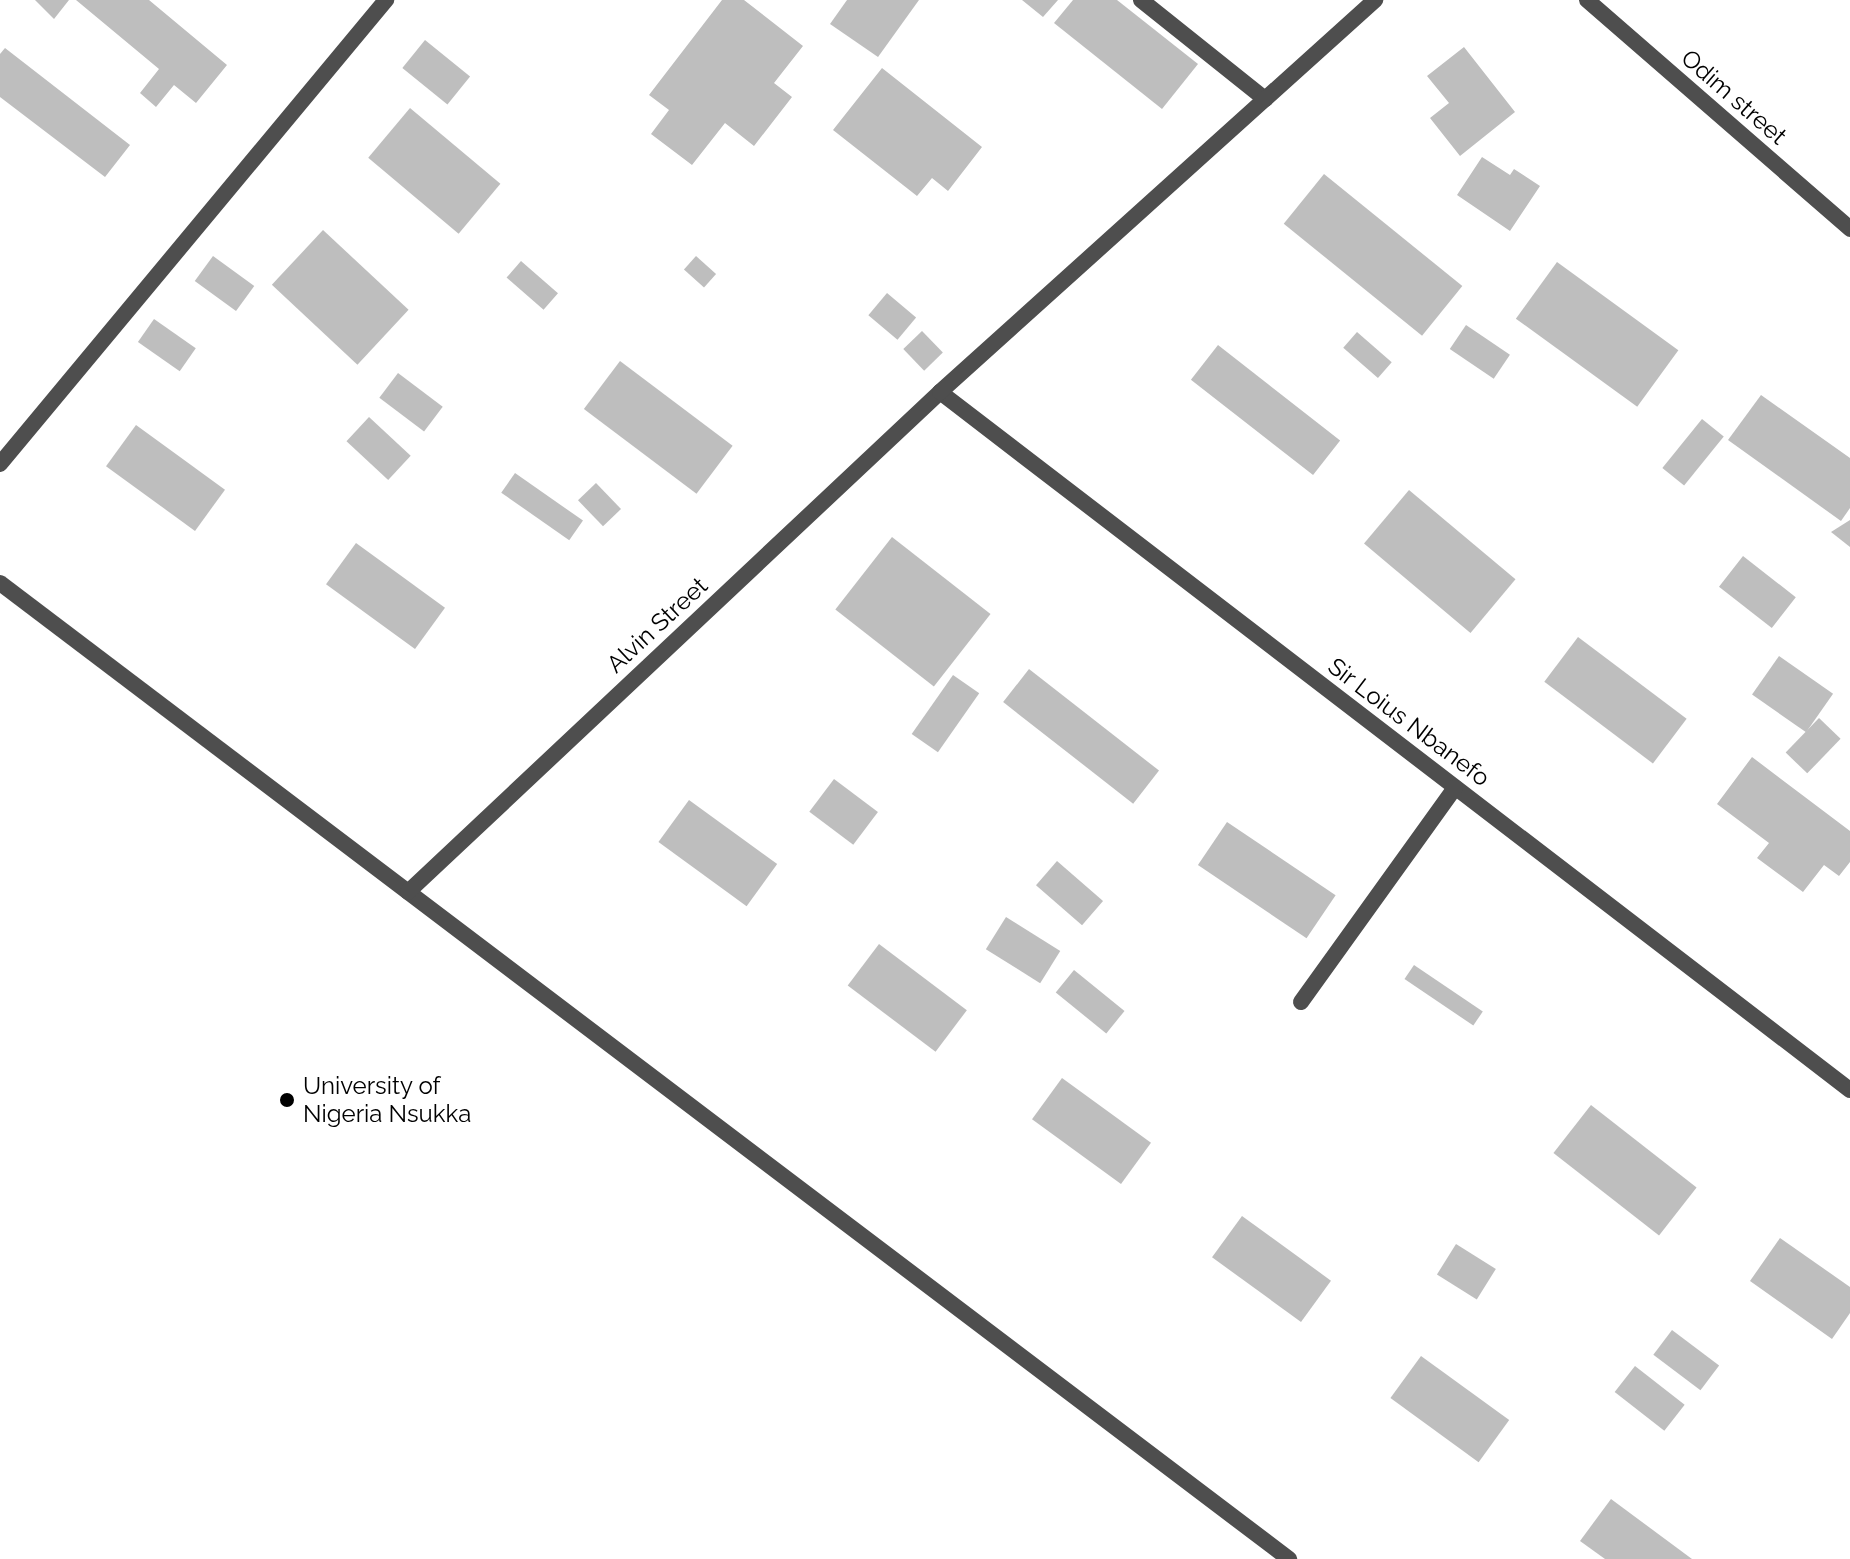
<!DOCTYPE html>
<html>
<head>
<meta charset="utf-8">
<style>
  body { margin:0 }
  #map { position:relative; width:1850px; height:1559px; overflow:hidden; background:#fff; font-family:Raleway,sans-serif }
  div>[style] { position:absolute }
  .building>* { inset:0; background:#bebebe; transform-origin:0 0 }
  .street>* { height:16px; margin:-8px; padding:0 8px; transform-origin:8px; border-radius:8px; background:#4e4e4e }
  .dots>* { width:22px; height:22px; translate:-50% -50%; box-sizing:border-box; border:4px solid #fff; border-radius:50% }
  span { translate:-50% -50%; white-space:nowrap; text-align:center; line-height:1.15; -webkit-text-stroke:7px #fff; paint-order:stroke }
  .street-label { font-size:24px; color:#000 }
  .poi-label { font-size:24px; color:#000 }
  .left { translate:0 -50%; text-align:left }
</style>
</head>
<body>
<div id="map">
  <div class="building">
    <div style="clip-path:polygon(35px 0,69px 0,54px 19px)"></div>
    <div style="clip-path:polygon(76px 0,149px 0,227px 65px,196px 103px,174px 85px,156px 107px,140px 93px,159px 69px)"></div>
    <div style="clip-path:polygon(722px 0,744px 0,803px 46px,774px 83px,792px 97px,754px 146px,725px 123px,692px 165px,651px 134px,669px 110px,649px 95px)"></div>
    <div style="clip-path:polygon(847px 0,919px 0,878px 57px,830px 24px)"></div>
    <div style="clip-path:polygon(1022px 0,1058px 0,1043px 17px)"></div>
    <div style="clip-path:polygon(1073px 0,1117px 0,1198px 64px,1162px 109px,1054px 23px)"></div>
    <div style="left:425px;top:40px;width:58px;height:36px;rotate:39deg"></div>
    <div style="clip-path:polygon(1464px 47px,1515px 112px,1460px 156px,1430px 118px,1449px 103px,1427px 76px)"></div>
    <div style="clip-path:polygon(5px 48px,130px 145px,105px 177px,0 97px,0 54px)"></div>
    <div style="clip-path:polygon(882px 68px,982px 147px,948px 191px,932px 178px,917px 196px,833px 130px)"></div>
    <div style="left:410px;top:108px;width:118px;height:65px;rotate:40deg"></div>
    <div style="clip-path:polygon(1482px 157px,1510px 175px,1514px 169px,1540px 186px,1510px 231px,1457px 195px)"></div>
    <div style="left:1324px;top:174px;width:178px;height:64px;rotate:39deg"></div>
    <div style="left:323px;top:230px;width:117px;height:75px;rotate:43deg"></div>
    <div style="left:213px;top:256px;width:51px;height:31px;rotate:36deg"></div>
    <div style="left:696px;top:256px;width:27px;height:18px;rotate:42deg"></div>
    <div style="left:521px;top:261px;width:49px;height:22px;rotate:41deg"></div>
    <div style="left:1557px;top:262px;width:150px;height:70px;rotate:36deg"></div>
    <div style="left:887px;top:293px;width:38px;height:29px;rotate:40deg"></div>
    <div style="left:154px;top:319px;width:51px;height:28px;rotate:35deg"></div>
    <div style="left:1466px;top:325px;width:53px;height:29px;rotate:34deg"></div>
    <div style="left:922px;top:331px;width:30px;height:26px;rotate:46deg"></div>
    <div style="left:1357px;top:332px;width:46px;height:21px;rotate:41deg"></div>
    <div style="left:1218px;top:345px;width:155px;height:44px;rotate:38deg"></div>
    <div style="left:620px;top:361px;width:141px;height:60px;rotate:37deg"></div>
    <div style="left:398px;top:373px;width:56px;height:31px;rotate:37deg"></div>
    <div style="clip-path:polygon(1761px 395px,1850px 458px,1850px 508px,1841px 521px,1728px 440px)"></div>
    <div style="left:369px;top:417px;width:57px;height:33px;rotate:43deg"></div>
    <div style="left:1702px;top:419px;width:28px;height:63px;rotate:39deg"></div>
    <div style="left:136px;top:425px;width:110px;height:51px;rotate:36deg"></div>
    <div style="left:515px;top:473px;width:83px;height:24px;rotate:35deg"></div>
    <div style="left:596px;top:483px;width:36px;height:25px;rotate:46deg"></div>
    <div style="left:1409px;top:490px;width:139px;height:70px;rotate:40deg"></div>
    <div style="clip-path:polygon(1850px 520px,1850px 547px,1831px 532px)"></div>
    <div style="left:892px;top:537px;width:125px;height:92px;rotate:38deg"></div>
    <div style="left:356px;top:543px;width:110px;height:51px;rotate:36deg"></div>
    <div style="left:1743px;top:556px;width:67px;height:39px;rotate:38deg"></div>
    <div style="left:1578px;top:637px;width:136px;height:56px;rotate:37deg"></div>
    <div style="left:1779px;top:656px;width:66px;height:47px;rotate:35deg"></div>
    <div style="left:1029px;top:669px;width:165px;height:42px;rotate:38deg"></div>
    <div style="left:953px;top:675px;width:32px;height:72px;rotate:35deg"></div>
    <div style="left:1819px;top:718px;width:30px;height:48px;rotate:44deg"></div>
    <div style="clip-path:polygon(1752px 757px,1850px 831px,1850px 862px,1839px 876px,1824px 865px,1803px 892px,1757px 858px,1769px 843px,1717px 804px)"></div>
    <div style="left:834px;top:779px;width:55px;height:41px;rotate:37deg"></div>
    <div style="left:689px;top:800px;width:109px;height:52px;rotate:36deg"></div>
    <div style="left:1227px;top:822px;width:131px;height:52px;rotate:34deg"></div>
    <div style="left:1057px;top:861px;width:61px;height:32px;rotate:41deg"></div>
    <div style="left:1006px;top:917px;width:64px;height:38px;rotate:32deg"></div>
    <div style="left:879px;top:944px;width:110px;height:52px;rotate:37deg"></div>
    <div style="left:1414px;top:965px;width:83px;height:17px;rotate:34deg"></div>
    <div style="left:1074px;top:970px;width:65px;height:29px;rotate:39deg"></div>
    <div style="left:1062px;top:1078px;width:110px;height:51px;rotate:36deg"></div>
    <div style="left:1591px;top:1105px;width:134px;height:61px;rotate:38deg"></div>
    <div style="left:1242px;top:1216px;width:110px;height:51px;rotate:36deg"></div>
    <div style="clip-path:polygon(1780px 1238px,1850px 1287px,1850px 1313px,1832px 1339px,1750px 1281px)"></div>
    <div style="left:1456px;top:1244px;width:47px;height:36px;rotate:32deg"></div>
    <div style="left:1672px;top:1330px;width:59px;height:31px;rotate:37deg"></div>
    <div style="left:1421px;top:1356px;width:109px;height:52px;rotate:36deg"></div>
    <div style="left:1635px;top:1366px;width:63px;height:33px;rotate:38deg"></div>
    <div style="clip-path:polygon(1611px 1499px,1692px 1559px,1605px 1559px,1580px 1541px)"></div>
  </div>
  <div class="street">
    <div style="left:1141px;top:0;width:159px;rotate:38.6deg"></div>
    <div style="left:1587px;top:0;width:349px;rotate:41deg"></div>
    <div style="left:940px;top:392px;width:1147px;rotate:37.49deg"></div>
    <div style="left:0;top:464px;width:604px;rotate:-50.24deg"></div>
    <div style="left:0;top:583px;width:1617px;rotate:37.13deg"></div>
    <div style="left:408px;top:892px;width:730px;rotate:-43.22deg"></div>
    <div style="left:940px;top:392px;width:586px;rotate:-42.02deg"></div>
    <div style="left:1301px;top:1002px;width:264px;rotate:-54.3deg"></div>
  </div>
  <div class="dots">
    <div style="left:287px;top:1100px;background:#000"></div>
  </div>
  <div class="street-label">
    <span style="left:1734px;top:97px;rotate:41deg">Odim street</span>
    <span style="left:657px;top:625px;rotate:-43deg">Alvin Street</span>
    <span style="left:1409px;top:722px;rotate:37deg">Sir Loius Nbanefo</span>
  </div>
  <div class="poi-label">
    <span class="left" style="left:303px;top:1100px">University of<br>Nigeria Nsukka</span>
  </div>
</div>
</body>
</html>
